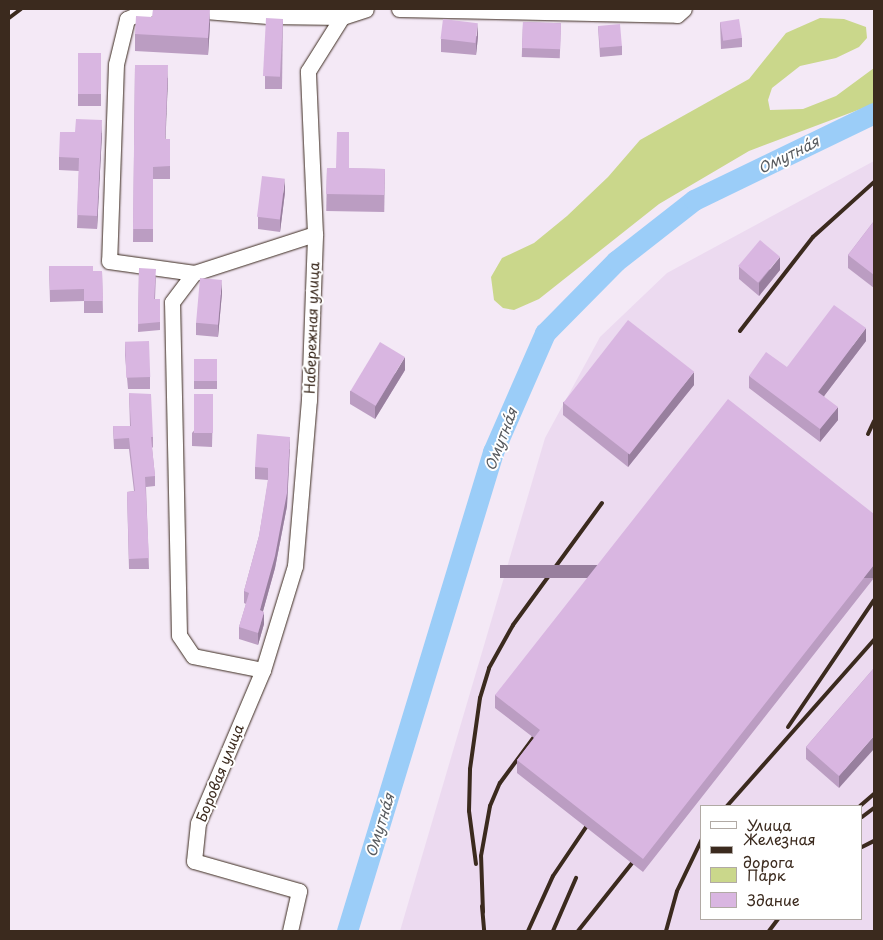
<!DOCTYPE html>
<html>
<head>
<meta charset="utf-8">
<style>
  body { margin:0 }
  #map { position:relative; width:883px; height:940px; overflow:hidden; background:#f4e9f6; font-family:"Playpen Sans",sans-serif }
  div>[style] { position:absolute }
  .built>* { inset:0; background:#ecdaf0 }
  .green>* { inset:0; background:#cad78b }
  .river>* { height:21px; margin:-10.5px; padding:0 10.5px; transform-origin:10.5px; border-radius:10.5px; background:#9bcdf8 }
  .roads { filter:drop-shadow(0 0 1px #3b2a1e) drop-shadow(0 0 1px #3b2a1e) }
  .minor>* { height:15px; margin:-7.5px; padding:0 7.5px; transform-origin:7.5px; border-radius:7.5px; background:#fff }
  .rail>* { height:4px; margin:-2px; padding:0 2px; transform-origin:2px; border-radius:2px; background:#3b2a1e }
  .wall>* { inset:0; background:#bb9dc2; transform-origin:0 0 }
  .shaded-wall>* { inset:0; background:#987f9e; transform-origin:0 0 }
  .building>* { inset:0; background:#d9b6e1; transform-origin:0 0 }
  span { translate:-50% -50%; white-space:nowrap; text-align:center; line-height:1.15; -webkit-text-stroke:4px #fff; paint-order:stroke }
  .street-label { font-size:14px; color:#3b2a1e }
  .water-label { font-size:15px; color:#585b5f; font-style:italic }
  .frame { position:absolute; inset:0; border:10px solid #3b2a1e; pointer-events:none }
  .legend { position:absolute; left:700px; top:805px; width:162px; height:115px; box-sizing:border-box; background:#fff; border:1px solid #b1aaa5; margin:0; padding:6px 9px; list-style:none; font-size:15px; color:#3b2a1e }
  .legend li { display:flex; align-items:center; gap:10px; height:25px }
  .legend b { width:25px; border:1px solid #b1aaa5 }
</style>
</head>
<body>
<div id="map">
  <div class="built">
    <div style="clip-path:polygon(evenodd,874px 161px,874px 931px,400px 931px,545px 438px,600px 337px,667px 273px,874px 161px,702px 806px,862px 806px,862px 919px,702px 919px,702px 806px)"></div>
  </div>
  <div class="green">
    <div style="clip-path:polygon(820px 18px,844px 19px,866px 27px,867px 38px,859px 47px,836px 58px,800px 66px,772px 88px,768px 100px,770px 110px,803px 109px,836px 96px,874px 68px,874px 104px,749px 151px,659px 204px,539px 299px,514px 310px,503px 308px,494px 300px,491px 277px,502px 258px,534px 243px,567px 216px,608px 177px,640px 140px,749px 79px,786px 33px)"></div>
  </div>
  <div class="river">
    <div style="left:347px;top:931px;width:501px;rotate:-73.05deg"></div>
    <div style="left:493px;top:452px;width:130px;rotate:-66.4deg"></div>
    <div style="left:545px;top:333px;width:101px;rotate:-45.4deg"></div>
    <div style="left:616px;top:261px;width:99px;rotate:-38deg"></div>
    <div style="left:694px;top:200px;width:200px;rotate:-25.8deg"></div>
  </div>
  <div class="roads">
    <div class="minor">
      <div style="left:149px;top:9px;width:24px;rotate:156deg"></div>
      <div style="left:127px;top:19px;width:46px;rotate:103.7deg"></div>
      <div style="left:116px;top:64px;width:197px;rotate:92deg"></div>
      <div style="left:109px;top:261px;width:86px;rotate:8deg"></div>
      <div style="left:180px;top:9px;width:88px;rotate:4.5deg"></div>
      <div style="left:268px;top:16px;width:74px;rotate:0.8deg"></div>
      <div style="left:399px;top:9px;width:278px;rotate:1.2deg"></div>
      <div style="left:677px;top:15px;width:9px;rotate:-41deg"></div>
      <div style="left:263px;top:670px;width:71px;rotate:-168.7deg"></div>
      <div style="left:193px;top:656px;width:25px;rotate:-124deg"></div>
      <div style="left:179px;top:635px;width:333px;rotate:-91.2deg"></div>
      <div style="left:172px;top:302px;width:36px;rotate:-53deg"></div>
      <div style="left:194px;top:273px;width:127px;rotate:-17.9deg"></div>
      <div style="left:290px;top:931px;width:41px;rotate:-77.3deg"></div>
      <div style="left:299px;top:891px;width:109px;rotate:-164.1deg"></div>
      <div style="left:194px;top:861px;width:38px;rotate:-84deg"></div>
      <div style="left:198px;top:823px;width:166px;rotate:-67deg"></div>
      <div style="left:263px;top:670px;width:109px;rotate:-72.9deg"></div>
      <div style="left:295px;top:566px;width:167px;rotate:-85.2deg"></div>
      <div style="left:309px;top:400px;width:166px;rotate:-87.9deg"></div>
      <div style="left:315px;top:234px;width:163px;rotate:-92.5deg"></div>
      <div style="left:308px;top:71px;width:64px;rotate:-57.8deg"></div>
      <div style="left:342px;top:17px;width:25px;rotate:-18deg"></div>
    </div>
  </div>
  <div class="rail">
    <div style="left:9px;top:18px;width:15px;rotate:-37deg"></div>
    <div style="left:740px;top:331px;width:119px;rotate:-52.2deg"></div>
    <div style="left:813px;top:237px;width:82px;rotate:-42deg"></div>
    <div style="left:868px;top:434px;width:14px;rotate:-65deg"></div>
    <div style="left:788px;top:727px;width:153px;rotate:-55.9deg"></div>
    <div style="left:727px;top:806px;width:222px;rotate:-48.5deg"></div>
    <div style="left:860px;top:806px;width:18px;rotate:-41deg"></div>
    <div style="left:862px;top:817px;width:15px;rotate:-37deg"></div>
    <div style="left:862px;top:847px;width:13px;rotate:-27deg"></div>
    <div style="left:476px;top:864px;width:53px;rotate:-97.5deg"></div>
    <div style="left:469px;top:811px;width:42px;rotate:-88.6deg"></div>
    <div style="left:470px;top:769px;width:72px;rotate:-82deg"></div>
    <div style="left:480px;top:698px;width:31px;rotate:-73deg"></div>
    <div style="left:489px;top:668px;width:49px;rotate:-60.8deg"></div>
    <div style="left:513px;top:625px;width:151px;rotate:-53.9deg"></div>
    <div style="left:482px;top:906px;width:25px;rotate:85deg"></div>
    <div style="left:483px;top:912px;width:56px;rotate:-92deg"></div>
    <div style="left:481px;top:856px;width:51px;rotate:-79.8deg"></div>
    <div style="left:490px;top:806px;width:25px;rotate:-67deg"></div>
    <div style="left:500px;top:783px;width:71px;rotate:-53.6deg"></div>
    <div style="left:528px;top:931px;width:60px;rotate:-65.6deg"></div>
    <div style="left:553px;top:876px;width:71px;rotate:-55.9deg"></div>
    <div style="left:553px;top:931px;width:58px;rotate:-66.5deg"></div>
    <div style="left:578px;top:931px;width:100px;rotate:-51.5deg"></div>
    <div style="left:666px;top:931px;width:41px;rotate:-74.6deg"></div>
    <div style="left:677px;top:891px;width:58px;rotate:-64.3deg"></div>
    <div style="left:769px;top:931px;width:15px;rotate:-53deg"></div>
  </div>
  <div class="wall">
    <div style="clip-path:polygon(283px 19px,282px 89px,265px 89px,265px 76px)"></div>
    <div style="left:523px;top:22px;width:38px;height:35px;rotate:2deg"></div>
    <div style="clip-path:polygon(720px 22px,742px 38px,742px 47px,721px 49px)"></div>
    <div style="clip-path:polygon(210px 24px,208px 55px,135px 51px,135px 34px)"></div>
    <div style="clip-path:polygon(598px 26px,622px 46px,622px 55px,600px 57px)"></div>
    <div style="clip-path:polygon(478px 36px,476px 55px,441px 52px,441px 39px)"></div>
    <div style="left:78px;top:53px;width:23px;height:53px"></div>
    <div style="clip-path:polygon(135px 65px,168px 78px,165px 139px,170px 139px,170px 179px,153px 179px,153px 242px,133px 242px)"></div>
    <div style="clip-path:polygon(75px 132px,102px 133px,97px 229px,77px 228px,79px 171px,59px 170px,59px 157px)"></div>
    <div style="left:327px;top:168px;width:58px;height:43px;rotate:1deg"></div>
    <div style="clip-path:polygon(285px 192px,280px 232px,258px 229px,258px 217px)"></div>
    <div style="clip-path:polygon(874px 221px,874px 288px,848px 268px,848px 255px)"></div>
    <div style="clip-path:polygon(49px 266px,93px 271px,102px 271px,103px 313px,84px 313px,84px 301px,50px 302px)"></div>
    <div style="clip-path:polygon(739px 267px,780px 270px,759px 296px,739px 279px)"></div>
    <div style="clip-path:polygon(139px 268px,156px 277px,155px 299px,160px 299px,160px 330px,138px 332px)"></div>
    <div style="clip-path:polygon(222px 293px,218px 337px,196px 335px,196px 323px)"></div>
    <div style="clip-path:polygon(866px 341px,824px 396px,838px 420px,820px 442px,749px 388px,749px 376px,787px 367px)"></div>
    <div style="clip-path:polygon(125px 343px,150px 377px,150px 389px,128px 389px,125px 355px)"></div>
    <div style="left:194px;top:359px;width:23px;height:30px"></div>
    <div style="clip-path:polygon(405px 370px,375px 419px,350px 404px,350px 391px)"></div>
    <div style="clip-path:polygon(694px 385px,628px 467px,563px 415px,563px 402px)"></div>
    <div style="clip-path:polygon(129px 393px,153px 437px,153px 447px,152px 448px,155px 476px,155px 486px,146px 487px,149px 569px,129px 569px,127px 492px,134px 491px,129px 449px,114px 449px,113px 426px,130px 426px)"></div>
    <div style="clip-path:polygon(213px 407px,212px 447px,192px 446px,192px 433px)"></div>
    <div style="clip-path:polygon(290px 449px,287px 506px,275px 568px,263px 611px,264px 624px,258px 645px,239px 639px,239px 627px,246px 604px,244px 603px,244px 591px,259px 536px,268px 482px,268px 480px,255px 479px,255px 467px)"></div>
    <div style="clip-path:polygon(874px 514px,874px 578px,643px 872px,517px 773px,517px 760px,534px 738px,495px 708px,495px 695px)"></div>
    <div style="clip-path:polygon(874px 668px,839px 788px,806px 759px,806px 747px)"></div>
  </div>
  <div class="shaded-wall">
    <div style="clip-path:polygon(210px 9px,210px 24px,208px 55px,208px 38px)"></div>
    <div style="clip-path:polygon(478px 23px,478px 36px,476px 55px,476px 43px)"></div>
    <div style="clip-path:polygon(168px 65px,168px 78px,165px 152px,165px 139px)"></div>
    <div style="clip-path:polygon(102px 120px,102px 133px,97px 229px,97px 216px)"></div>
    <div style="clip-path:polygon(285px 179px,285px 192px,280px 232px,280px 219px)"></div>
    <div style="clip-path:polygon(780px 257px,780px 270px,759px 296px,759px 283px)"></div>
    <div style="clip-path:polygon(222px 280px,222px 293px,218px 337px,218px 325px)"></div>
    <div style="clip-path:polygon(866px 328px,866px 341px,818px 404px,818px 392px)"></div>
    <div style="clip-path:polygon(405px 357px,405px 370px,375px 419px,375px 407px)"></div>
    <div style="clip-path:polygon(694px 372px,694px 385px,628px 467px,628px 454px)"></div>
    <div style="clip-path:polygon(838px 407px,838px 420px,820px 442px,820px 429px)"></div>
    <div style="clip-path:polygon(290px 437px,287px 506px,275px 568px,260px 622px,260px 610px)"></div>
    <div style="left:874px;top:565px;width:13px;height:374px;rotate:90deg"></div>
    <div style="clip-path:polygon(264px 612px,264px 624px,258px 645px,258px 633px)"></div>
    <div style="clip-path:polygon(874px 736px,874px 749px,839px 788px,839px 776px)"></div>
  </div>
  <div class="building">
    <div style="clip-path:polygon(153px 9px,210px 9px,208px 38px,135px 34px,136px 16px,152px 17px)"></div>
    <div style="left:266px;top:18px;width:17px;height:58px;rotate:3deg"></div>
    <div style="left:443px;top:19px;width:35px;height:20px;rotate:7deg"></div>
    <div style="left:739px;top:19px;width:19px;height:19px;rotate:81deg"></div>
    <div style="left:523px;top:22px;width:38px;height:26px;rotate:2deg"></div>
    <div style="left:620px;top:24px;width:22px;height:22px;rotate:85deg"></div>
    <div style="left:78px;top:53px;width:23px;height:41px"></div>
    <div style="clip-path:polygon(135px 65px,168px 65px,165px 139px,170px 139px,170px 166px,153px 167px,153px 229px,133px 229px)"></div>
    <div style="clip-path:polygon(76px 119px,102px 120px,97px 216px,77px 215px,79px 158px,59px 157px,60px 132px,75px 132px)"></div>
    <div style="clip-path:polygon(337px 132px,349px 132px,349px 168px,385px 169px,384px 195px,326px 194px,327px 168px,336px 168px)"></div>
    <div style="left:262px;top:176px;width:23px;height:41px;rotate:7deg"></div>
    <div style="clip-path:polygon(874px 221px,874px 275px,848px 255px)"></div>
    <div style="left:760px;top:240px;width:26px;height:34px;rotate:40deg"></div>
    <div style="clip-path:polygon(49px 266px,93px 266px,93px 271px,102px 271px,103px 301px,84px 301px,84px 289px,50px 290px)"></div>
    <div style="clip-path:polygon(139px 268px,156px 269px,154px 299px,160px 299px,160px 322px,138px 324px)"></div>
    <div style="left:200px;top:278px;width:22px;height:45px;rotate:5deg"></div>
    <div style="clip-path:polygon(834px 305px,866px 328px,818px 392px,838px 407px,820px 429px,749px 376px,766px 352px,787px 367px)"></div>
    <div style="left:628px;top:320px;width:84px;height:105px;rotate:38deg"></div>
    <div style="left:149px;top:341px;width:36px;height:24px;rotate:88deg"></div>
    <div style="left:380px;top:342px;width:29px;height:57px;rotate:31deg"></div>
    <div style="left:194px;top:359px;width:23px;height:22px"></div>
    <div style="clip-path:polygon(129px 393px,151px 394px,153px 437px,151px 437px,155px 476px,145px 477px,149px 558px,129px 559px,127px 492px,135px 491px,129px 438px,114px 439px,113px 426px,131px 426px)"></div>
    <div style="left:194px;top:394px;width:19px;height:39px"></div>
    <div style="clip-path:polygon(728px 399px,874px 514px,874px 565px,643px 859px,517px 760px,540px 730px,495px 695px)"></div>
    <div style="clip-path:polygon(257px 434px,290px 437px,287px 493px,275px 556px,260px 610px,264px 612px,258px 633px,239px 627px,249px 593px,244px 591px,259px 536px,268px 479px,268px 468px,255px 467px)"></div>
    <div style="clip-path:polygon(874px 668px,874px 736px,839px 776px,806px 747px)"></div>
  </div>
  <div class="street-label">
    <span style="left:312px;top:328px;rotate:-88deg">Набережная улица</span>
    <span style="left:220px;top:773px;rotate:-68deg">Боровая улица</span>
  </div>
  <div class="water-label">
    <span style="left:788px;top:154px;rotate:-26deg">Омутна́я</span>
    <span style="left:500px;top:439px;rotate:-69deg">Омутна́я</span>
    <span style="left:379px;top:825px;rotate:-73deg">Омутна́я</span>
  </div>
  <div class="frame"></div>
  <ul class="legend">
  <li><b style="height:6px;background:#fff"></b>Улица</li>
  <li><b style="height:6px;background:#3b2a1e"></b>Железная дорога</li>
  <li><b style="height:14px;background:#cad78b"></b>Парк</li>
  <li><b style="height:14px;background:#d9b6e1"></b>Здание</li>
  </ul>
</div>
</body>
</html>
